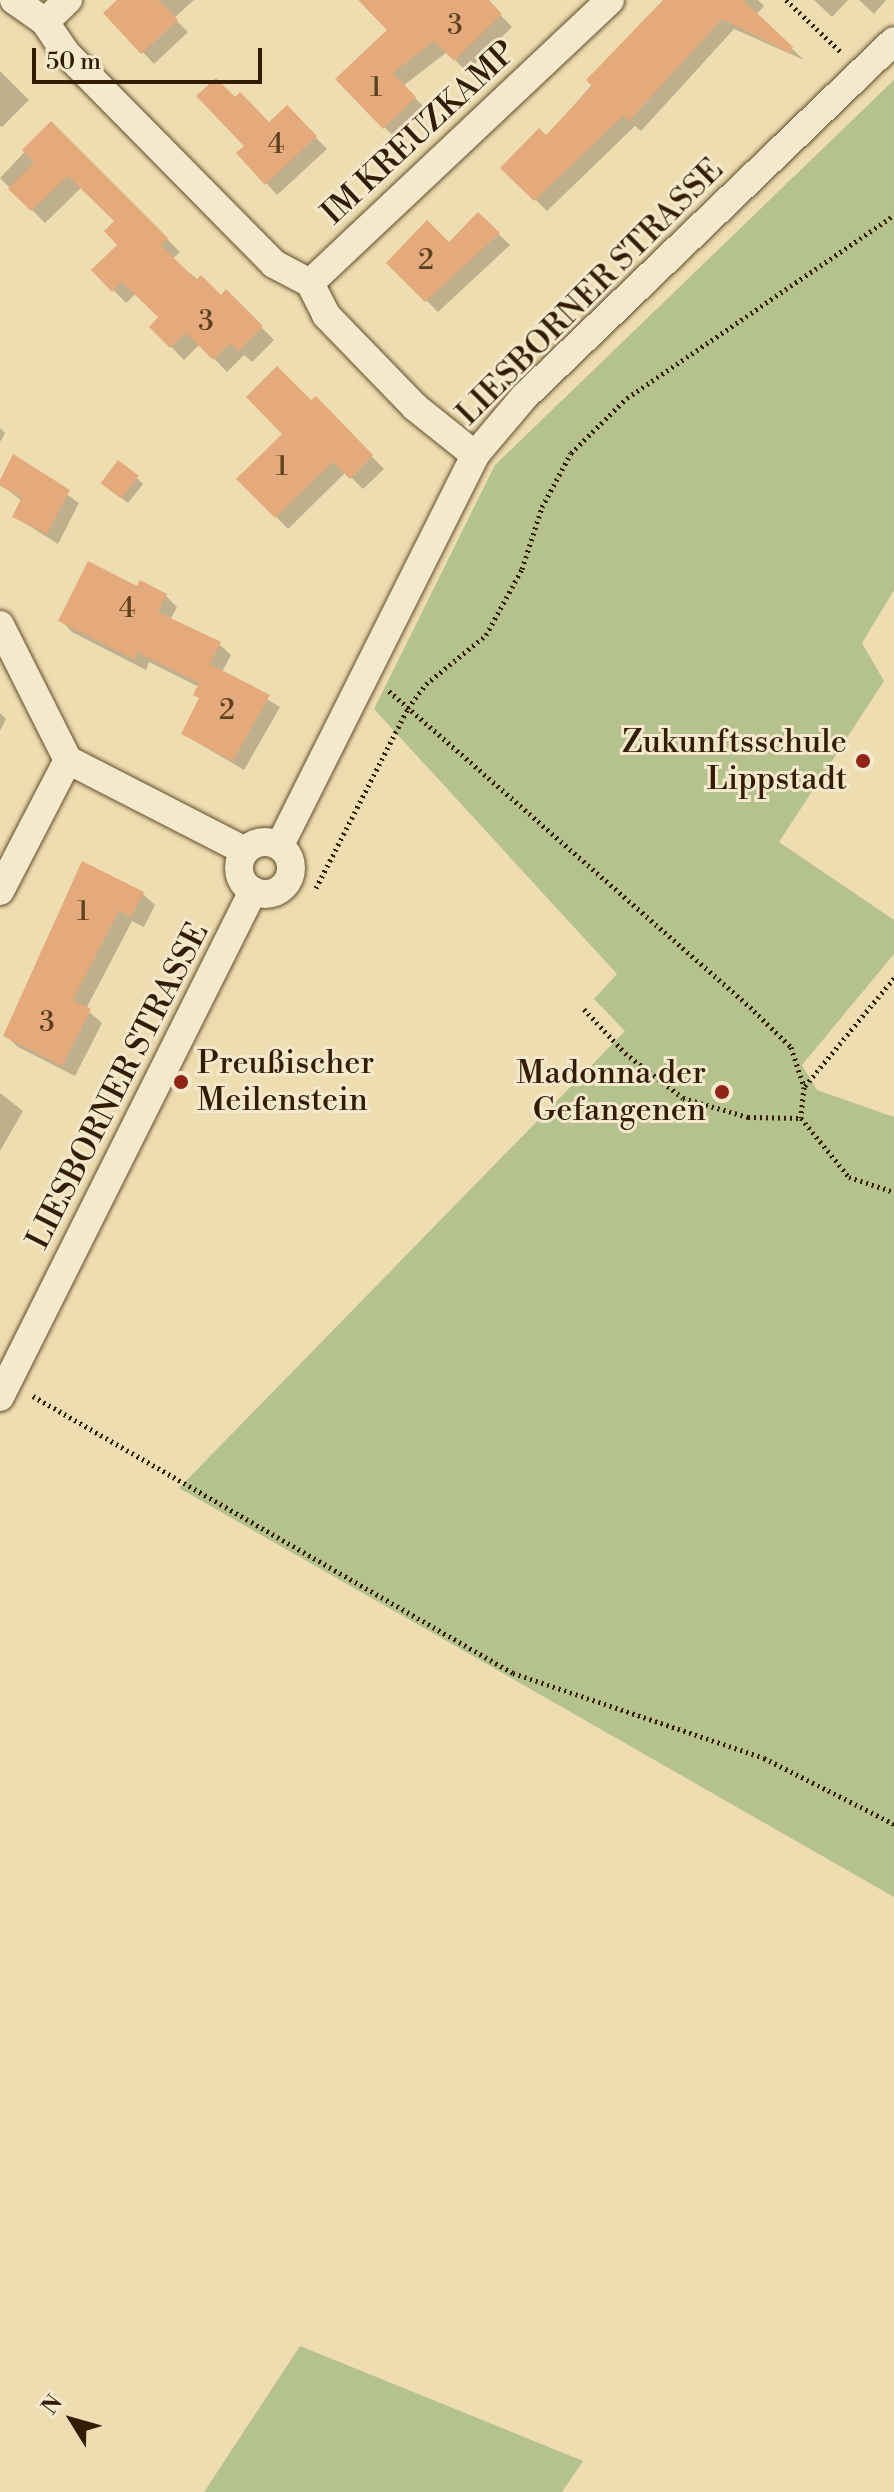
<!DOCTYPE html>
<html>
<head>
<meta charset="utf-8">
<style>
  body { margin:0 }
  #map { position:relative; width:894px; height:2492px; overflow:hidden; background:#eeddb1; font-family:"Libre Bodoni",serif }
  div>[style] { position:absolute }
  .green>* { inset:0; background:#b5c28e }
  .shadow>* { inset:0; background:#0003 }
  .building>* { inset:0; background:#e4aa7b; transform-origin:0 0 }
  .path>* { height:5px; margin-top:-2.5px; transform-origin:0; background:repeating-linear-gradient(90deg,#321d00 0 2px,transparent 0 6px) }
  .roads { filter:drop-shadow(0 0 2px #614d2c) drop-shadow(0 0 2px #614d2c) }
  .street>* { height:28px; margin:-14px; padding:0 14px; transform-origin:14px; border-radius:14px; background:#f4e9cc }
  .street>.ring { margin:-14px; padding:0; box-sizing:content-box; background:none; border:28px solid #f4e9cc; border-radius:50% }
  .dots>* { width:22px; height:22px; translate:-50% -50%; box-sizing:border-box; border:4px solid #f4e9cc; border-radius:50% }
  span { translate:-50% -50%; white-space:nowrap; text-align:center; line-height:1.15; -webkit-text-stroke:6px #f4e9cc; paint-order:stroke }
  .number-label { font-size:28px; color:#5e401f }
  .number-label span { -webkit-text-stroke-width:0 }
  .street-label { font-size:32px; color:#321d00 }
  .poi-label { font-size:32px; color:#321d00 }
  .right { translate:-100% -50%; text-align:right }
  .left { translate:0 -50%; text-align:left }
  .north { position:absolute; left:32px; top:2380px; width:80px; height:80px; -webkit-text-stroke:6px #f4e9cc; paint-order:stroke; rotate:307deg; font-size:22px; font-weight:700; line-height:32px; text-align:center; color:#321d00 }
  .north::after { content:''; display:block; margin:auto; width:28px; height:36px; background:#321d00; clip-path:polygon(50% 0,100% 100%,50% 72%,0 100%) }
  .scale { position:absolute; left:32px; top:48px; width:230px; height:36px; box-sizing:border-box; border:4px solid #321d00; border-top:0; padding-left:10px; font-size:24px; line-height:28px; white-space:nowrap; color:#321d00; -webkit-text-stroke:6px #f4e9cc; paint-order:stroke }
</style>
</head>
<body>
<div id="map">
  <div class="green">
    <div style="clip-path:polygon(894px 80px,894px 590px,862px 643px,884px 681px,779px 842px,894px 920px,894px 954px,802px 1065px,817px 1090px,894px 1117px,894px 1897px,179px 1488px,625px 1031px,594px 999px,617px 974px,374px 709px,495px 465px)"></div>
    <div style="clip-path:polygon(300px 2346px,583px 2461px,562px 2492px,204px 2492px)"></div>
  </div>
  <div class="shadow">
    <div style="clip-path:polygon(120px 0,194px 0,174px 18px,188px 32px,154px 64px,106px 13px)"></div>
    <div style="clip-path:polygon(361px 0,486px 0,512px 27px,467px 72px,447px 52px,403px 86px,427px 110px,396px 139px,338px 79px,390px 30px)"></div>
    <div style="clip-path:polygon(666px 0,758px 0,764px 6px,756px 15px,804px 60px,734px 29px,641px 131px,635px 126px,547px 211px,503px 168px,546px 137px)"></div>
    <div style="clip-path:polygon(814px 0,848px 0,832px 17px)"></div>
    <div style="clip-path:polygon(859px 0,886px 0,874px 14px)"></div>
    <div style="clip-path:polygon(0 71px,29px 100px,2px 127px,0 126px)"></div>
    <div style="clip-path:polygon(235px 100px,269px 124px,287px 108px,327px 149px,277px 195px,239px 153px,247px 146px)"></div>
    <div style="clip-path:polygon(51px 124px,180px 252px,172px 259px,221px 298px,226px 292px,274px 340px,252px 362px,244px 355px,227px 372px,200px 344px,184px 360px,152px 327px,160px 317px,136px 293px,126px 303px,94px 270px,120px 245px,117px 221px,82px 187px,45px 223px,0 178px)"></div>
    <div style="clip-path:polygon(478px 214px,510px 245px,438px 312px,389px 263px,450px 245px)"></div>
    <div style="clip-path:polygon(316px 399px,384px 469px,363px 489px,346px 472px,288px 529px,239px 479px)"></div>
    <div style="clip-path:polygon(0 428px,5px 433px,0 442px)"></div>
    <div style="clip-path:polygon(14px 457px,79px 503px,58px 544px,15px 517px,22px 501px,0 484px)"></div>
    <div style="clip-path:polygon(137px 478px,143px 484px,128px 503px,109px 489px)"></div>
    <div style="clip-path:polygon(138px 589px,166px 596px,177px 607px,170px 620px,219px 644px,231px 655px,222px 672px,280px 707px,244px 770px,183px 734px,200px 699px,196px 695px,199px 687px,149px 662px,146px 670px,72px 632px,61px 620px)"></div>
    <div style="clip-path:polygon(0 713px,6px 719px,0 731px)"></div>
    <div style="clip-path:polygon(83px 863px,142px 893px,155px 905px,144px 927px,132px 921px,86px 1009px,102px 1023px,75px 1076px,18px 1047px,5px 1035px)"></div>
    <div style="clip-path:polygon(0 1093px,23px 1111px,0 1151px)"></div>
  </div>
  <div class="building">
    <div style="clip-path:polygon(117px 0,159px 0,178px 20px,141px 54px,103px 13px)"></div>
    <div style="clip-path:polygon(358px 0,489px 0,502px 14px,454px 61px,434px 41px,393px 73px,416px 97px,383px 129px,335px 79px,387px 30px)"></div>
    <div style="clip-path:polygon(663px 0,743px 0,793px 47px,790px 53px,722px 19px,629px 121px,623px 116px,534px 201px,500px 168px,539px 128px,546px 135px,592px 86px,586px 80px)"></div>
    <div style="clip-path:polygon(216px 78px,235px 97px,240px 92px,269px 122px,287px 105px,317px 136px,265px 185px,236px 153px,244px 146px,196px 96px)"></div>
    <div style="clip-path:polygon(51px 121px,168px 238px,161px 245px,196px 280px,201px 275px,221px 295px,226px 289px,263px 326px,238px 351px,230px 343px,213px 360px,186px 333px,170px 348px,149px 327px,158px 317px,122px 282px,112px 292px,91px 270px,117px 245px,104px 231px,114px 221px,68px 176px,31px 211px,8px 189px,34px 162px,22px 150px)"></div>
    <div style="clip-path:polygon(478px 212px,500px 233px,425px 302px,386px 263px,427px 220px,449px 242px)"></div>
    <div style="clip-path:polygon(277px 366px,311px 400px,316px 396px,373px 455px,350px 479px,333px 462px,275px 518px,236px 479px,282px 434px,246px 397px)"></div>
    <div style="clip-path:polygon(13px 454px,70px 490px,47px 534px,12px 517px,22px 497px,0 486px,0 480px)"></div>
    <div style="left:118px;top:460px;width:26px;height:29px;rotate:37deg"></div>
    <div style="clip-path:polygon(88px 561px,137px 586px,140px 580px,167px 594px,158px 612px,221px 642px,210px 664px,270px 695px,233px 761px,181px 734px,199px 698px,193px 695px,199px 683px,137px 652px,135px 660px,58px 621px)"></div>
    <div style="clip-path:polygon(82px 861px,144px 892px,131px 917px,119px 911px,73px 1000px,91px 1009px,62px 1066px,3px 1036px)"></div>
  </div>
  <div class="path">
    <div style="left:786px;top:0;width:76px;rotate:43.4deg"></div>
    <div style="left:389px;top:691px;width:485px;rotate:41.2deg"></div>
    <div style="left:754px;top:1011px;width:52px;rotate:44.2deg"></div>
    <div style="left:791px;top:1047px;width:42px;rotate:72deg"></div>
    <div style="left:804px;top:1087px;width:31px;rotate:96deg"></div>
    <div style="left:801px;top:1118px;width:76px;rotate:50.9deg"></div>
    <div style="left:849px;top:1177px;width:47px;rotate:18.4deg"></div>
    <div style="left:316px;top:888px;width:202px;rotate:-62.9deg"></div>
    <div style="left:408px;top:708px;width:30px;rotate:-53deg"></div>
    <div style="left:426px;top:684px;width:77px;rotate:-39.2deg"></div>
    <div style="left:486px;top:635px;width:75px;rotate:-61.4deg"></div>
    <div style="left:522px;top:569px;width:65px;rotate:-72.1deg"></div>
    <div style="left:542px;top:507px;width:61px;rotate:-61.8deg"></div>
    <div style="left:571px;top:453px;width:78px;rotate:-44.5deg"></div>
    <div style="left:627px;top:398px;width:324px;rotate:-34.4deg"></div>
    <div style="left:584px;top:1009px;width:60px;rotate:47deg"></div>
    <div style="left:625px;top:1053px;width:73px;rotate:37.8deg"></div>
    <div style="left:683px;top:1098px;width:68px;rotate:16.3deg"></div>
    <div style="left:748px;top:1117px;width:53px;rotate:1.1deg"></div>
    <div style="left:805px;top:1086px;width:140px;rotate:-50.5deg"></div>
    <div style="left:33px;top:1396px;width:554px;rotate:29.99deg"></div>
    <div style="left:513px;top:1673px;width:265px;rotate:18.7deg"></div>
    <div style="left:764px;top:1758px;width:146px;rotate:26.9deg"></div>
  </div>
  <div class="roads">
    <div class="street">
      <div style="left:14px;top:0;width:38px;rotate:35deg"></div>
      <div style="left:45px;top:22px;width:36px;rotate:56deg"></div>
      <div style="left:65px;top:52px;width:298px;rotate:45.4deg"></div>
      <div style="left:274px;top:264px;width:41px;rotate:27.8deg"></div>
      <div style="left:310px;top:283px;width:36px;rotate:63deg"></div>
      <div style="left:326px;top:315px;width:128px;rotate:45.9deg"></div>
      <div style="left:415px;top:407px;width:77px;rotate:38.7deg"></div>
      <div style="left:45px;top:22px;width:32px;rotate:-44deg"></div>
      <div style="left:310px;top:283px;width:412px;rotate:-43.3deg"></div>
      <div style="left:0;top:625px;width:151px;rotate:63.3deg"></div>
      <div style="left:68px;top:760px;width:199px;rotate:27.2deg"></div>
      <div class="ring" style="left:239px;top:842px;width:24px;height:24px"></div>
      <div style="left:280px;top:845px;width:436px;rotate:-63.4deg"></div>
      <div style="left:475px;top:455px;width:76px;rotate:-49.8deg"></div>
      <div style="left:524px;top:397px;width:513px;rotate:-43.9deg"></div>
      <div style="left:0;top:891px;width:148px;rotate:-62.6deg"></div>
      <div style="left:0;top:1397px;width:566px;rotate:-63.43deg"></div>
    </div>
  </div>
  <div class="dots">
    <div style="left:863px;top:761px;background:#8f2418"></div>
    <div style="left:181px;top:1082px;background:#8f2418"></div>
    <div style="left:722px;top:1092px;background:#8f2418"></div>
  </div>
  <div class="number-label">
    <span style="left:455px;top:26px">3</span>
    <span style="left:376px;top:88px">1</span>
    <span style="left:276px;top:145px">4</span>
    <span style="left:426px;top:261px">2</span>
    <span style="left:206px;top:322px">3</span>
    <span style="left:282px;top:467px">1</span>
    <span style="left:127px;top:609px">4</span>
    <span style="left:227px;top:711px">2</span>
    <span style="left:83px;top:912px">1</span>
    <span style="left:47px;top:1023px">3</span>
  </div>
  <div class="street-label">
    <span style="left:419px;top:133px;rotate:-43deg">IM KREUZKAMP</span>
    <span style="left:590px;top:292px;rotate:-45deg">LIESBORNER STRASSE</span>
    <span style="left:118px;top:1086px;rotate:-63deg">LIESBORNER STRASSE</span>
  </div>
  <div class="poi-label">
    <span class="right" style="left:847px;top:761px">Zukunftsschule<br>Lippstadt</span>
    <span class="left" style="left:197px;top:1082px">Preußischer<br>Meilenstein</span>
    <span class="right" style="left:706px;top:1092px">Madonna der<br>Gefangenen</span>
  </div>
  <div class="north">N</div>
  <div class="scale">50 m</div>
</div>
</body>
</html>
